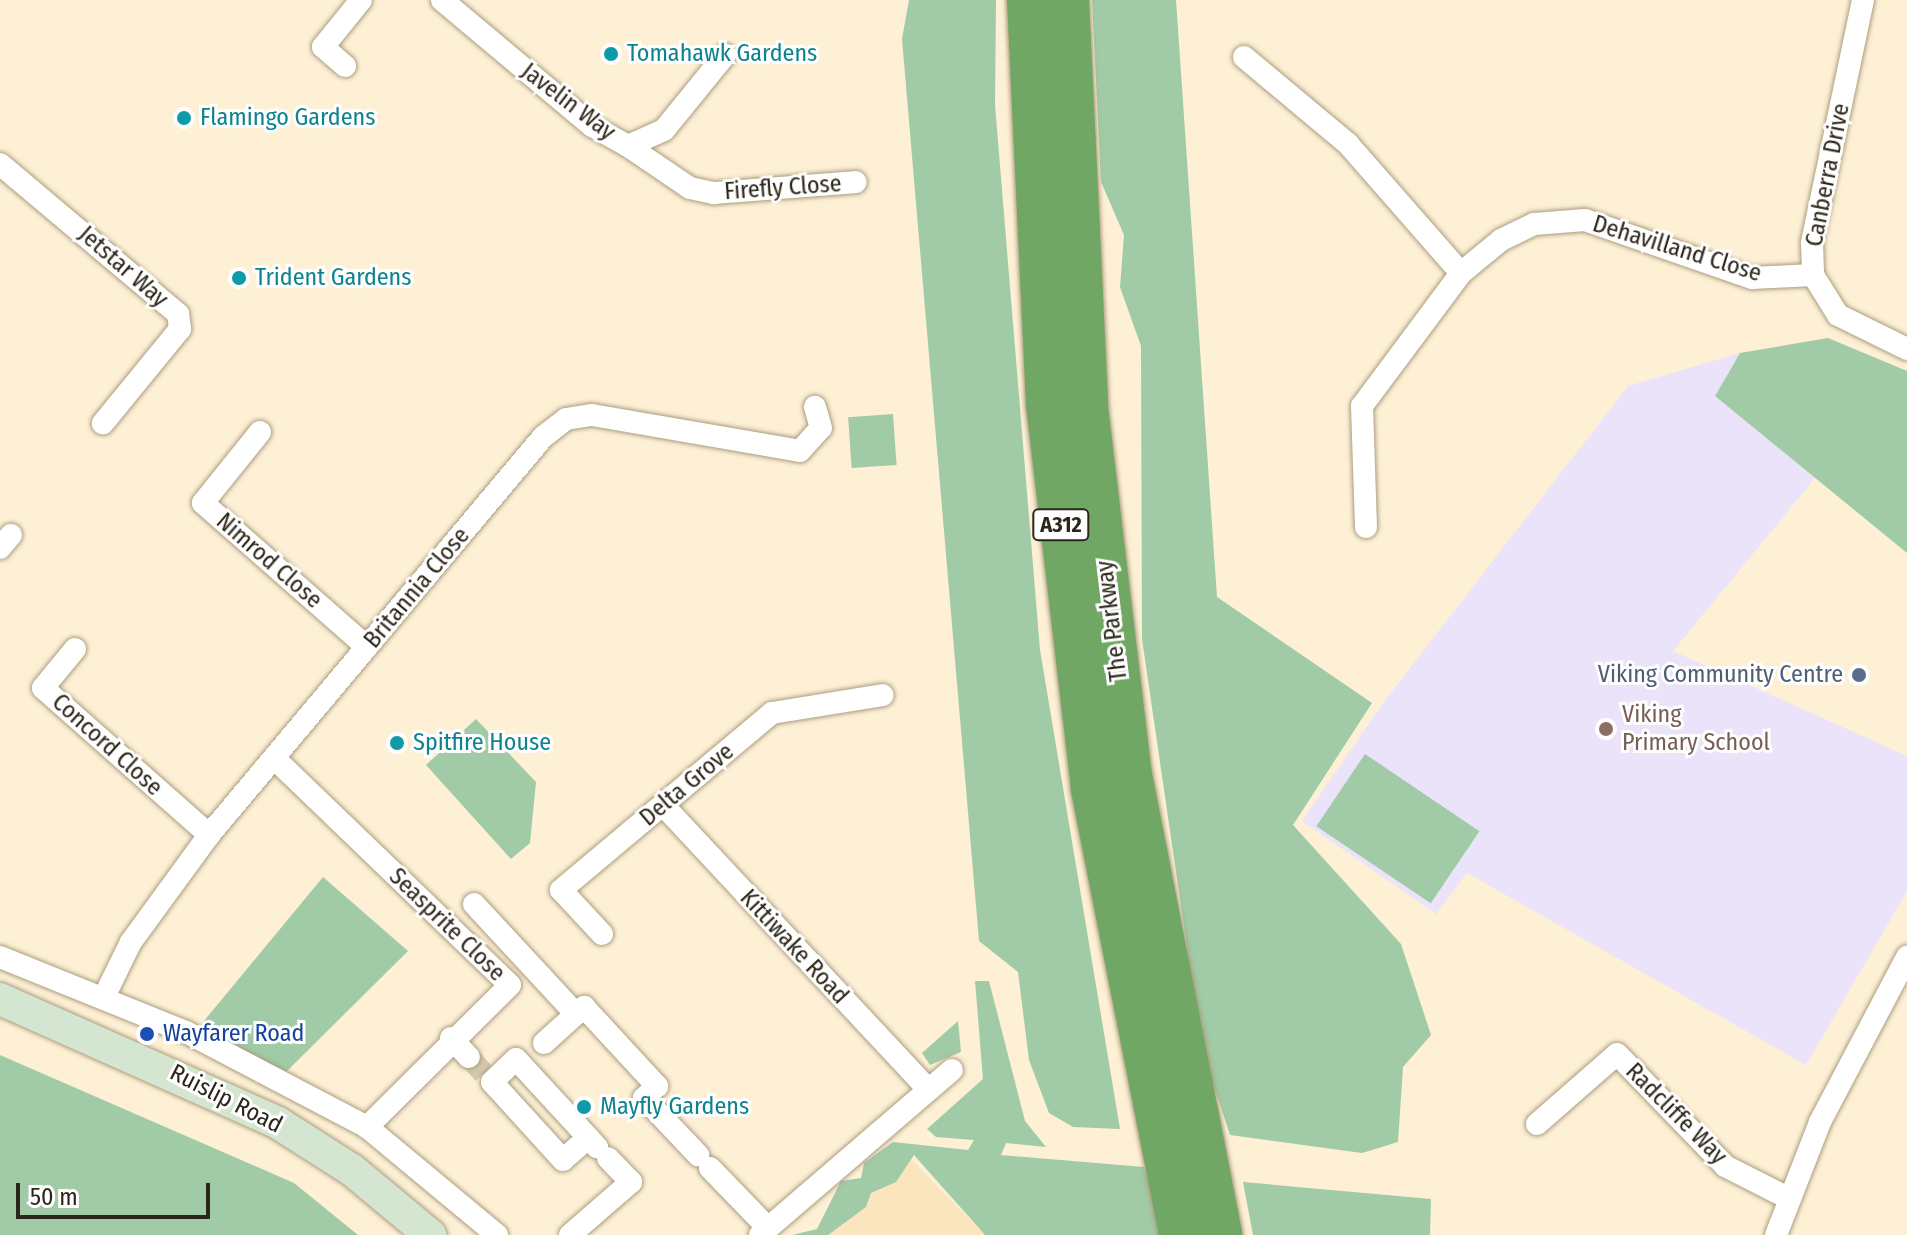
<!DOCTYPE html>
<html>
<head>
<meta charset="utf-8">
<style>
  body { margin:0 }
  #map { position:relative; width:1907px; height:1235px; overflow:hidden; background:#fdf0d5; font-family:"Fira Sans Condensed",sans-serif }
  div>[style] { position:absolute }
  .built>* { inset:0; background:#fae5be }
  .education>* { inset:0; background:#eae3f9 }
  .green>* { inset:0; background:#a0cba6; transform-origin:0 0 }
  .street-tunnel>* { height:22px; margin-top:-11px; transform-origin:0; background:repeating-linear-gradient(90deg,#d3c8b0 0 22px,transparent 0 33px) }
  .roads { filter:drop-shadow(0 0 2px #ac9d7e) drop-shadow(0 0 2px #ac9d7e) }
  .street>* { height:22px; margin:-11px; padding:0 11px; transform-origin:11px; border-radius:11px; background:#fff }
  .secondary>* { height:32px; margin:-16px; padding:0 16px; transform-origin:16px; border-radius:16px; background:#d4e5d1 }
  .highway>* { height:42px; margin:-21px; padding:0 21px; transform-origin:21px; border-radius:21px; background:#70a765 }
  .dots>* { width:22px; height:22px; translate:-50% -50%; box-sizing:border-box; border:4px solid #fefefe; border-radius:50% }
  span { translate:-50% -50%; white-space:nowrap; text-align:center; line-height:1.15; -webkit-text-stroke:6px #fefefe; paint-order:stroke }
  .shield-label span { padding:2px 6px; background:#fefefe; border:2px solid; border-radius:6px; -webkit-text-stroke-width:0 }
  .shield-label { font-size:22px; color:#2c261a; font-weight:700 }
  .culture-label { font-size:24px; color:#0d838f }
  .left { translate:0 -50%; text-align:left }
  .street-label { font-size:24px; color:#2c261a }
  .service-label { font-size:24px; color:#4e5e75 }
  .right { translate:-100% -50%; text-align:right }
  .education-label { font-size:24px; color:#785e54 }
  .transit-label { font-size:24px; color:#164399 }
  .scale { position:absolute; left:16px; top:1183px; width:194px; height:36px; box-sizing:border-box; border:4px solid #2c261a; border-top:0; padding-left:10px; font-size:24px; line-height:28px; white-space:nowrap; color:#2c261a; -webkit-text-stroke:6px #fefefe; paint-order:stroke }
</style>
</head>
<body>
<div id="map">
  <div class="built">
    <div style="clip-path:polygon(899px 1147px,985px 1235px,810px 1235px)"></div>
  </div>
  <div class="education">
    <div style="clip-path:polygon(1740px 353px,1715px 396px,1815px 478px,1673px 651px,1907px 756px,1907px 891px,1806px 1065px,1467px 873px,1436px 914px,1302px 821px,1383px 703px,1628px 386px)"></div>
  </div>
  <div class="green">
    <div style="clip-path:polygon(909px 0,996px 0,995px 105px,1040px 650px,1120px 1129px,1073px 1127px,1049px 1113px,1029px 1060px,1018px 972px,979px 941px,902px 39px)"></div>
    <div style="clip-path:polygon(1092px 0,1176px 0,1217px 597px,1372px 703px,1293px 825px,1401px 944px,1431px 1035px,1403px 1067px,1398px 1142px,1362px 1153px,1230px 1135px,1202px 1050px,1142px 639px,1141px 346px,1120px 287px,1124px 235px,1101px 182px)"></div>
    <div style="clip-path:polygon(1828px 338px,1907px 371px,1907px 553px,1715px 396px,1740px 353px)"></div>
    <div style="left:893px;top:414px;width:51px;height:45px;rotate:86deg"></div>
    <div style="clip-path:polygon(476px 719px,536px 782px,530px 843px,511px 859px,426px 765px)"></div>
    <div style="left:1365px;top:754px;width:138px;height:87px;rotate:34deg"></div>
    <div style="clip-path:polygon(323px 877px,408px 951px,284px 1074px,199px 1027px)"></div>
    <div style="clip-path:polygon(975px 981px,989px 981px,1025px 1121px,1046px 1147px,1006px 1143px,1001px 1155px,1144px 1167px,1167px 1235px,985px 1235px,914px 1155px,896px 1182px,871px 1193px,866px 1207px,828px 1235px,792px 1235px,817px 1229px,841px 1181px,861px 1178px,864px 1163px,893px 1142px,968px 1150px,974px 1140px,936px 1137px,927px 1129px,983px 1079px)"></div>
    <div style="clip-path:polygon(958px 1021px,961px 1052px,930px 1065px,922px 1053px)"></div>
    <div style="clip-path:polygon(0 1055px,294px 1183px,358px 1235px,0 1235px)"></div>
    <div style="clip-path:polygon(1243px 1182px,1431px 1199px,1430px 1235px,1253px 1235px)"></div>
  </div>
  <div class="street-tunnel">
    <div style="left:469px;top:1057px;width:27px;rotate:48deg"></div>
  </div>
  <div class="roads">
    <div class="street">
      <div style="left:442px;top:0;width:196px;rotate:40deg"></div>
      <div style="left:592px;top:126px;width:41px;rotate:29.1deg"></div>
      <div style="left:628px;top:146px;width:39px;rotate:-24deg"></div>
      <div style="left:664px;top:130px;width:97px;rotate:-50.9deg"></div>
      <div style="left:1863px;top:0;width:248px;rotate:101.9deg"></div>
      <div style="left:1812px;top:243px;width:32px;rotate:88deg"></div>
      <div style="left:1813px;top:275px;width:47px;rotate:58deg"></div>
      <div style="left:1838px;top:315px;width:77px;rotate:26.2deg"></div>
      <div style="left:1244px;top:57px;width:136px;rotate:39.9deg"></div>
      <div style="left:1348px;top:144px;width:171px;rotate:48.8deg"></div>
      <div style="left:345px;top:66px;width:29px;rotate:-139deg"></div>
      <div style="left:323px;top:47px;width:60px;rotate:-51deg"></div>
      <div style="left:628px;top:146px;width:75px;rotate:34.1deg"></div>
      <div style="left:690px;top:188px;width:25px;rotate:12deg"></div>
      <div style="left:714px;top:193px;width:142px;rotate:-4.4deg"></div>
      <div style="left:0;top:164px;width:233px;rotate:40.1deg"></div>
      <div style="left:178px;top:314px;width:15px;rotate:82deg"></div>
      <div style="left:180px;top:329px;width:122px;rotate:129.3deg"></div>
      <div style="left:260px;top:432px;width:91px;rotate:128.8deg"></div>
      <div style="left:203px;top:503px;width:218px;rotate:41.3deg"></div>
      <div style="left:1366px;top:527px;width:121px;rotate:-91.9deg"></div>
      <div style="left:1362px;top:406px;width:166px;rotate:-53.3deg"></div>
      <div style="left:1461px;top:273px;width:52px;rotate:-39.5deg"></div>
      <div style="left:1501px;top:240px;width:37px;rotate:-26deg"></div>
      <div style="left:1534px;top:224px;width:51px;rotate:-4.5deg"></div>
      <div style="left:1585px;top:220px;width:177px;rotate:19.2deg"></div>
      <div style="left:1752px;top:278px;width:61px;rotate:-2.8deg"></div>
      <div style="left:0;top:548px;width:17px;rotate:-50deg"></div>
      <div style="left:75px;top:649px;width:50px;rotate:129.4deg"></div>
      <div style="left:43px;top:688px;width:222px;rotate:41.5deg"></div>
      <div style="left:274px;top:758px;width:327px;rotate:43.9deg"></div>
      <div style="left:510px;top:985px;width:202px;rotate:135.2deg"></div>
      <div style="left:663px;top:805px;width:387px;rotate:47deg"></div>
      <div style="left:474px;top:904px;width:150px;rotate:47.2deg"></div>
      <div style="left:576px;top:1014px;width:11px;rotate:-41deg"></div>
      <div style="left:584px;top:1007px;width:108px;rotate:47.3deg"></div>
      <div style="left:657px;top:1086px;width:18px;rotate:137deg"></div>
      <div style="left:644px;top:1098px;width:79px;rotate:46.5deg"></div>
      <div style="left:602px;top:934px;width:60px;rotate:-133deg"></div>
      <div style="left:561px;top:890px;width:275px;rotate:-40deg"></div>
      <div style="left:772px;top:713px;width:112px;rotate:-9.2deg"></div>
      <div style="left:0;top:957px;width:201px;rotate:22deg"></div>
      <div style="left:186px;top:1032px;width:204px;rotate:27.7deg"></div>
      <div style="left:367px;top:1127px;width:169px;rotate:39.7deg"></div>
      <div style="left:104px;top:997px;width:61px;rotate:-63.9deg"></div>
      <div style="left:131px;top:942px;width:132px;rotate:-53.9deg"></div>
      <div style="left:209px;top:835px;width:520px;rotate:-50deg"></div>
      <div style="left:543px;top:437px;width:29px;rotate:-38deg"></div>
      <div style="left:566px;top:419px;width:26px;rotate:-9deg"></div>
      <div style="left:592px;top:415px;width:211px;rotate:9.8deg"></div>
      <div style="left:800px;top:451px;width:31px;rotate:-48deg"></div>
      <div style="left:821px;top:428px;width:22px;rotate:-106deg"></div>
      <div style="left:451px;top:1038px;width:26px;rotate:47deg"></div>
      <div style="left:544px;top:1043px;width:43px;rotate:-42.2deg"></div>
      <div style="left:1537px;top:1124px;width:106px;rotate:-41.2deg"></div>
      <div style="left:1617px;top:1054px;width:156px;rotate:46deg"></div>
      <div style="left:1725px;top:1166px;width:71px;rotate:26.9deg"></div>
      <div style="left:588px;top:1138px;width:33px;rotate:139deg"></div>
      <div style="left:563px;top:1160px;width:105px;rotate:-132.3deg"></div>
      <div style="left:492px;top:1082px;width:33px;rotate:-44deg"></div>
      <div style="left:516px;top:1059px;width:120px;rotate:47.4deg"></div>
      <div style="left:710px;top:1168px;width:83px;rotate:46deg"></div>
      <div style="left:570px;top:1235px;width:81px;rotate:-41deg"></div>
      <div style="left:631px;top:1182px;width:33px;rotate:-134deg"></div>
      <div style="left:760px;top:1235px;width:253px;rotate:-40.7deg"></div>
      <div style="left:1776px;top:1235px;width:121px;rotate:-68.7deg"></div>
      <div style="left:1820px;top:1122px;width:187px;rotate:-62.2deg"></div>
    </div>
    <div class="secondary">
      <div style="left:0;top:999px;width:304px;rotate:24deg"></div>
      <div style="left:278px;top:1123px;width:88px;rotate:32.4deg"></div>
      <div style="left:352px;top:1170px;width:102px;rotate:39.8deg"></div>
    </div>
    <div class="highway">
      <div style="left:1028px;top:0;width:404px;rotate:87.3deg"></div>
      <div style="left:1047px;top:404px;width:388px;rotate:83.3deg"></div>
      <div style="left:1092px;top:789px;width:455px;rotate:78.8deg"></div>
      <div style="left:1068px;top:0;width:408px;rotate:87.3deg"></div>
      <div style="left:1087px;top:408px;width:370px;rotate:83.2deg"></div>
      <div style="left:1131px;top:775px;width:469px;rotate:78.9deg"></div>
    </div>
  </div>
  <div class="dots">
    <div style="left:611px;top:54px;background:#0f9aa8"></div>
    <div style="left:184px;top:118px;background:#0f9aa8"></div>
    <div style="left:239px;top:278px;background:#0f9aa8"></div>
    <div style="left:1859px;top:675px;background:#5c6f8a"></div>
    <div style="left:1606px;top:729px;background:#8d6e63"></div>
    <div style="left:397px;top:743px;background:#0f9aa8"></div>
    <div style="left:147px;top:1034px;background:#1a4fb4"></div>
    <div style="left:584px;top:1107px;background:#0f9aa8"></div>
  </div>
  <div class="shield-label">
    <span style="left:1061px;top:525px">A312</span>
  </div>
  <div class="culture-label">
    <span class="left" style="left:627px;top:54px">Tomahawk Gardens</span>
    <span class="left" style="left:200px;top:118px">Flamingo Gardens</span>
    <span class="left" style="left:255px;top:278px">Trident Gardens</span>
    <span class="left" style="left:413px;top:743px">Spitfire House</span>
    <span class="left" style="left:600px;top:1107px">Mayfly Gardens</span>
  </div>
  <div class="street-label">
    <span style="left:568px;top:102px;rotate:37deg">Javelin Way</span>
    <span style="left:1828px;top:175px;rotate:-79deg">Canberra Drive</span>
    <span style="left:783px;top:188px;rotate:-4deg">Firefly Close</span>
    <span style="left:1677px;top:249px;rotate:17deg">Dehavilland Close</span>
    <span style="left:123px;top:267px;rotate:41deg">Jetstar Way</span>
    <span style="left:269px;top:561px;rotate:41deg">Nimrod Close</span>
    <span style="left:417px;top:588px;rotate:-50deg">Britannia Close</span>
    <span style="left:1112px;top:621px;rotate:-97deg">The Parkway</span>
    <span style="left:107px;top:745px;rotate:42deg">Concord Close</span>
    <span style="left:687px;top:785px;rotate:-40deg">Delta Grove</span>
    <span style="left:447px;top:925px;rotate:44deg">Seasprite Close</span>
    <span style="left:794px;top:947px;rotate:47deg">Kittiwake Road</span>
    <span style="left:226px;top:1099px;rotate:27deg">Ruislip Road</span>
    <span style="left:1676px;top:1114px;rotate:45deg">Radcliffe Way</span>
  </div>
  <div class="service-label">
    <span class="right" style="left:1843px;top:675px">Viking Community Centre</span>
  </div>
  <div class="education-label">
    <span class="left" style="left:1622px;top:729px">Viking<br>Primary School</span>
  </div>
  <div class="transit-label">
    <span class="left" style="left:163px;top:1034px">Wayfarer Road</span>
  </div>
  <div class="scale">50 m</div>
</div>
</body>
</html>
